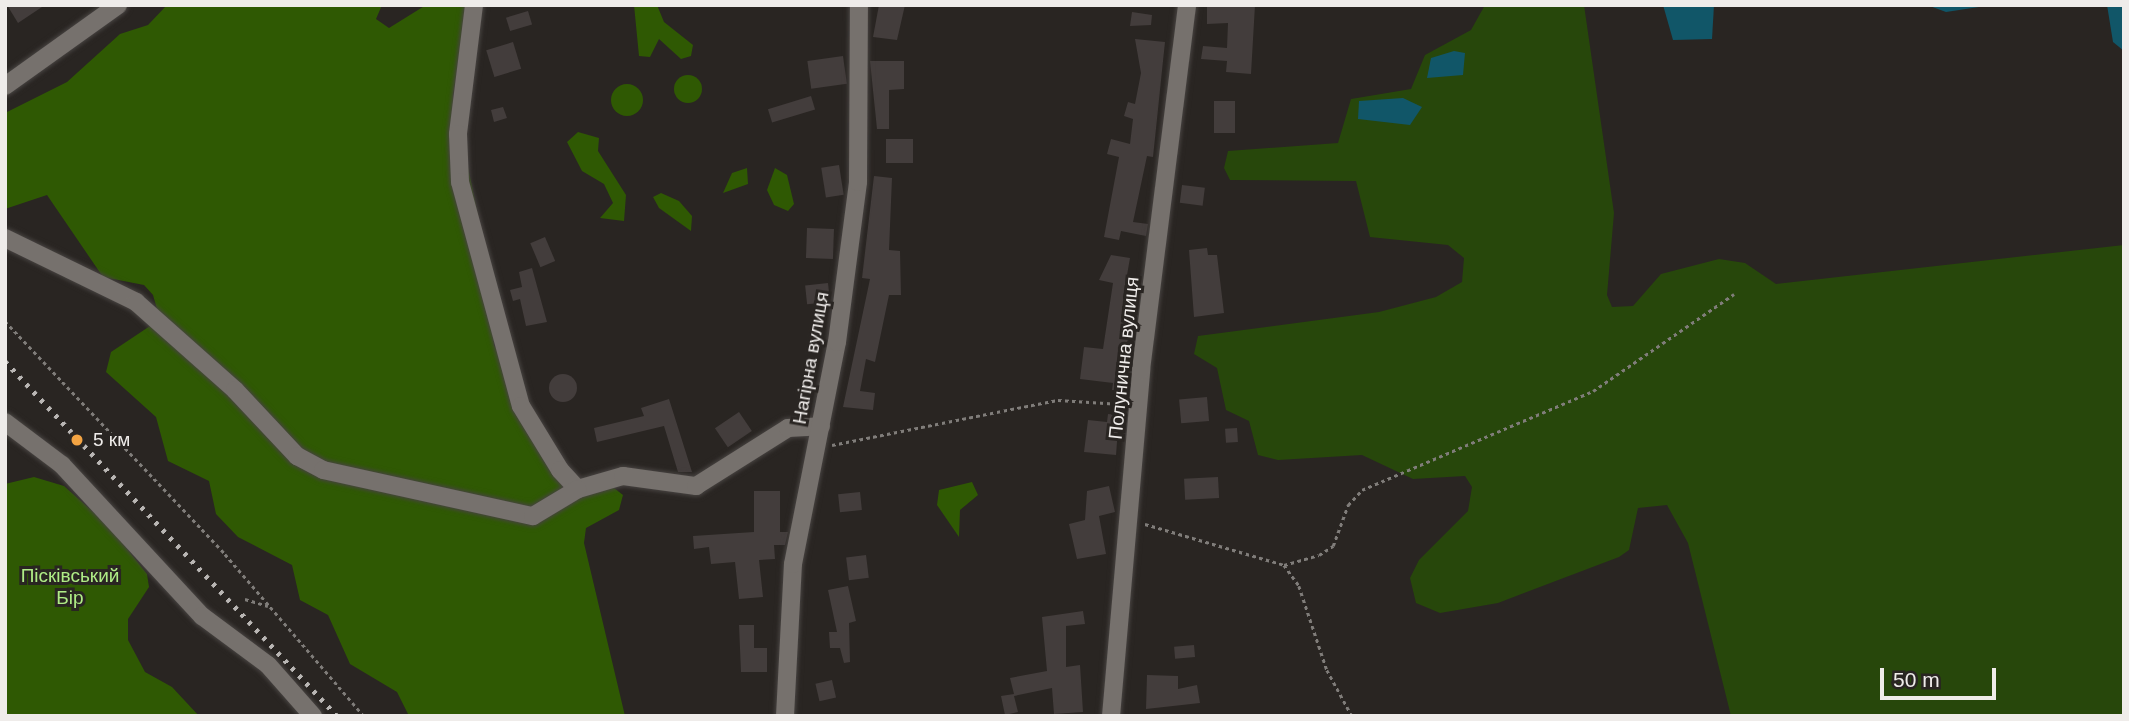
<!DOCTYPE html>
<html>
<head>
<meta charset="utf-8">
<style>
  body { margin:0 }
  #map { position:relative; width:2129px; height:721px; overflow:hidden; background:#292522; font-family:Arial,sans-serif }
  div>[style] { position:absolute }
  .green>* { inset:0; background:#27470b }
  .forest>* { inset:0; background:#2f5903 }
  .round { border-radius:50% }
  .water>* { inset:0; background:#115668 }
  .building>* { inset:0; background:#433d3c; transform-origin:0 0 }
  .path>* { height:2.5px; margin-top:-1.25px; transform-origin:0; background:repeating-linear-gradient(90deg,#807d7a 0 3.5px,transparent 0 7px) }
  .roads { filter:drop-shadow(0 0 2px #474341) drop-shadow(0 0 2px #474341) }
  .minor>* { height:18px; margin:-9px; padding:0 9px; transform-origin:9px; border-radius:9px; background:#76716d }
  .rail>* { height:4.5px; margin-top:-2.25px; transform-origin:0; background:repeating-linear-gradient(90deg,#b9b6b4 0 3.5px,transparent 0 10.5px) }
  .dots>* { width:19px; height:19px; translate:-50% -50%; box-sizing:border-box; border:4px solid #292522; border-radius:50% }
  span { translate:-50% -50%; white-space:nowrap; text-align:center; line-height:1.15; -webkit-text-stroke:6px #292522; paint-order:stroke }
  .street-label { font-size:19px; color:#efecea }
  .poi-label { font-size:19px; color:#efecea }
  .left { translate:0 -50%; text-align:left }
  .park-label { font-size:19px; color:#afec86 }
  .frame { position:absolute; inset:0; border:7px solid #efecea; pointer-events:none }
  .scale { position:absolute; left:1880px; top:668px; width:116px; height:32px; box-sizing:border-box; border:4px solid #efecea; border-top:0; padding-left:9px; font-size:21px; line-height:24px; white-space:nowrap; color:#efecea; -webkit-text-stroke:5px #292522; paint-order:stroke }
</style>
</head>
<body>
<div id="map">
  <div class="green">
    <div style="clip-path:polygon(1485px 5px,1584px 5px,1614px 213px,1607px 295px,1612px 307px,1633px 306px,1661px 274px,1719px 259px,1745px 263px,1776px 284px,2124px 245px,2124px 716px,1731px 716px,1688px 543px,1667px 505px,1638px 508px,1629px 550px,1619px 557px,1498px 603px,1440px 613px,1416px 603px,1410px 578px,1419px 560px,1468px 511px,1472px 487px,1465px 476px,1413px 479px,1362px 455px,1278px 460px,1258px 455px,1249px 421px,1226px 410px,1217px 368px,1194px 354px,1198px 336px,1379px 312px,1436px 297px,1462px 282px,1464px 258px,1448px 245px,1370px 237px,1356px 181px,1230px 180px,1224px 168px,1228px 151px,1338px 143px,1351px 99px,1411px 89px,1425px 55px,1471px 30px)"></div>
  </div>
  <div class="forest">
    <div style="clip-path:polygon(167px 5px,382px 5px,376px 19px,389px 28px,426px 5px,467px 5px,453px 96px,489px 267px,494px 345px,566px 483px,614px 488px,623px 495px,619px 510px,586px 528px,584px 543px,625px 716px,409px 716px,397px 692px,350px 664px,328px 615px,300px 600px,292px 565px,238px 537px,216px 514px,209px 481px,168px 461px,156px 417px,106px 372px,111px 352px,150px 326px,157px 309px,153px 295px,144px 285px,103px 277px,47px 195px,5px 209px,5px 113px,67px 82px,120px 34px,148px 25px)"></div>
    <div style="clip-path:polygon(634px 5px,657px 5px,664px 22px,693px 45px,691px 56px,681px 59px,659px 39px,650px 57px,639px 56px)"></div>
    <div class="round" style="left:674px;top:75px;width:28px;height:28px"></div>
    <div class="round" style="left:611px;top:84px;width:32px;height:32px"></div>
    <div style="clip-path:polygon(578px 132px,599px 138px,598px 151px,626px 195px,624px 221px,600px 218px,613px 203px,604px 184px,582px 171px,567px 142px)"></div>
    <div style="clip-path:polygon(747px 168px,748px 184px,723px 193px,732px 173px)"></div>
    <div style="clip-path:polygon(775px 168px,787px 175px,794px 204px,788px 211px,774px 205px,767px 190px)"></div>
    <div style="clip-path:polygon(661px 193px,679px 201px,692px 216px,691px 231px,659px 208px,653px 197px)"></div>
    <div style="clip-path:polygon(34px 477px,64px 486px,108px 525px,147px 574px,149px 587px,128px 619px,128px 640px,145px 672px,172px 687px,199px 716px,5px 716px,5px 484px)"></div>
    <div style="clip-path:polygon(972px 482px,978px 495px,960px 510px,959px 537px,937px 505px,939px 490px)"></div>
  </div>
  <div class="water">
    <div style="clip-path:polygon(1663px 5px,1714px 5px,1712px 39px,1673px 40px)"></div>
    <div style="clip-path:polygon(1927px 5px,1992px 5px,1946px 12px)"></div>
    <div style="clip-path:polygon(2107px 5px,2124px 5px,2124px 51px,2113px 42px)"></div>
    <div style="clip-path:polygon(1454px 51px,1465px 53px,1463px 75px,1427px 78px,1431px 58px)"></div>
    <div style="clip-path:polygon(1403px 98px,1422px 107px,1410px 125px,1358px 119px,1359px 101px)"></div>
  </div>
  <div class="building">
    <div style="clip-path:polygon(7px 5px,45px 5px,18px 23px)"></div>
    <div style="clip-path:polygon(879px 5px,905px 5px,897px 40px,873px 37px)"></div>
    <div style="clip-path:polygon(1207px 5px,1255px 5px,1251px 74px,1226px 72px,1227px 61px,1201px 59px,1203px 46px,1227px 48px,1228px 23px,1207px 24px)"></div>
    <div style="left:528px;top:11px;width:14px;height:23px;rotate:73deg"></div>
    <div style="clip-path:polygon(1132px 12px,1152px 15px,1151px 25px,1130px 26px)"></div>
    <div style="clip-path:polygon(1135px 39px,1165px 42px,1153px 157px,1147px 156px,1133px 222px,1148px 224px,1146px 236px,1121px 231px,1119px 240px,1104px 237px,1119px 157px,1107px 154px,1111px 139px,1130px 144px,1133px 119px,1124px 116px,1128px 102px,1135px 104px,1141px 73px)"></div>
    <div style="left:513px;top:42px;width:28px;height:28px;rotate:73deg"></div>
    <div style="left:843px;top:56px;width:28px;height:36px;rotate:82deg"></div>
    <div style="clip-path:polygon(870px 61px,904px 61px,904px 89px,889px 90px,889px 129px,877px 129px)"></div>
    <div style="left:811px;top:96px;width:14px;height:45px;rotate:73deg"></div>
    <div style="left:1214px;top:101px;width:21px;height:32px"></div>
    <div style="clip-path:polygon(503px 107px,507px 118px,494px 122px,491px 110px)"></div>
    <div style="left:886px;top:139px;width:27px;height:24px"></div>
    <div style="left:839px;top:165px;width:30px;height:18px;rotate:81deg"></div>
    <div style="clip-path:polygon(874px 176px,892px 178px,889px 250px,900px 251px,901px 295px,889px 295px,875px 362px,866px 359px,860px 391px,875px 393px,873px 410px,843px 407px,870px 279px,862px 278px)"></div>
    <div style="left:1182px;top:185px;width:23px;height:18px;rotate:7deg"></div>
    <div style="left:807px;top:228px;width:27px;height:30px;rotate:2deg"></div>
    <div style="left:545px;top:237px;width:26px;height:16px;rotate:67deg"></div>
    <div style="clip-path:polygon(1207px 248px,1208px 255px,1217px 255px,1224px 313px,1194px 317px,1189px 250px)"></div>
    <div style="clip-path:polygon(1111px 255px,1130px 258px,1123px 298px,1131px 300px,1125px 391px,1112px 390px,1113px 383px,1080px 379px,1084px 347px,1103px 349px,1113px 283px,1099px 280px)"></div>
    <div style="clip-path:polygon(532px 268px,547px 322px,526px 326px,520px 299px,513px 301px,510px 290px,522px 287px,519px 272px)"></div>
    <div style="left:828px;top:283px;width:19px;height:23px;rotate:84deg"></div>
    <div class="round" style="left:549px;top:374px;width:28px;height:28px"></div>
    <div style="left:1207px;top:397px;width:24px;height:28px;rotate:85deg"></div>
    <div style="clip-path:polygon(669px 399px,692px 472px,678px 472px,664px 426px,597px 442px,594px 428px,644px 416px,641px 408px)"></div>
    <div style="left:739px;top:412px;width:23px;height:29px;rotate:56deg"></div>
    <div style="clip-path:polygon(1108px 414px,1119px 415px,1116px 455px,1084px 452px,1088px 420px,1107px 422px)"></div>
    <div style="left:1237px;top:428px;width:14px;height:12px;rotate:86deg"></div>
    <div style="left:1218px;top:477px;width:21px;height:34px;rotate:87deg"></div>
    <div style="clip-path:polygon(1109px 486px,1115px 512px,1099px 516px,1106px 554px,1077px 559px,1069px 524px,1085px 520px,1087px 491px)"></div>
    <div style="clip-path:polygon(754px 491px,780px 491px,780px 532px,788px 532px,785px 545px,774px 545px,775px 559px,759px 560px,763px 597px,739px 599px,735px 562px,711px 564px,709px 547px,694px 549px,693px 536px,754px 532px)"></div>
    <div style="left:860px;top:492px;width:18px;height:22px;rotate:84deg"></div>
    <div style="left:866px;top:555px;width:23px;height:20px;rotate:83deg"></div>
    <div style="clip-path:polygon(848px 586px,856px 621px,849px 623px,850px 662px,844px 663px,840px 648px,830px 648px,829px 632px,837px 632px,828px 590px)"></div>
    <div style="clip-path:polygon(1083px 611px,1085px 624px,1066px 626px,1066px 667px,1080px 665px,1083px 712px,1054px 714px,1052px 688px,1014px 696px,1018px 712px,1005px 715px,1001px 696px,1014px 694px,1010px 678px,1047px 671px,1042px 617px)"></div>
    <div style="clip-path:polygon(739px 625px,754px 625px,754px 648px,767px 648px,767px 672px,741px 672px)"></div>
    <div style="left:1194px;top:645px;width:12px;height:20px;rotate:85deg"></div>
    <div style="clip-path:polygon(1147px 675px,1178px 676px,1178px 689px,1197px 685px,1200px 703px,1146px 709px)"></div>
    <div style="left:832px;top:680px;width:18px;height:17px;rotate:77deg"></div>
  </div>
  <div class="path">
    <div style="left:5px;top:321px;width:320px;rotate:46.6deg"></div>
    <div style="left:225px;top:554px;width:213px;rotate:49.4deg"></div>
    <div style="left:832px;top:445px;width:230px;rotate:-11.3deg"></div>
    <div style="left:1058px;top:400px;width:63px;rotate:3.6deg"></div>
    <div style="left:1145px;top:524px;width:145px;rotate:16.4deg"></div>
    <div style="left:1284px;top:565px;width:36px;rotate:-16deg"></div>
    <div style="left:1319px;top:555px;width:17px;rotate:-33deg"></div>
    <div style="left:1333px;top:546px;width:44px;rotate:-69.9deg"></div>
    <div style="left:1348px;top:505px;width:21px;rotate:-47deg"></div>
    <div style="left:1362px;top:490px;width:251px;rotate:-23.2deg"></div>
    <div style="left:1593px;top:391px;width:171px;rotate:-34.5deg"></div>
    <div style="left:1284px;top:565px;width:26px;rotate:54deg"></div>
    <div style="left:1299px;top:586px;width:89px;rotate:71.6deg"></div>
    <div style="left:1327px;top:670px;width:52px;rotate:61.5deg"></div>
    <div style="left:245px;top:599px;width:24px;rotate:17deg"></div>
  </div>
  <div class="roads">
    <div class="minor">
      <div style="left:474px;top:5px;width:130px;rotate:97.1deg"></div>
      <div style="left:458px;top:134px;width:48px;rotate:87.6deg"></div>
      <div style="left:460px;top:182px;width:232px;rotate:74.8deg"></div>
      <div style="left:521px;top:406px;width:75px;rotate:58.6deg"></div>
      <div style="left:560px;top:470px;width:26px;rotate:47deg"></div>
      <div style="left:578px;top:489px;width:47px;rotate:-16.1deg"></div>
      <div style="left:623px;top:476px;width:74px;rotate:7.8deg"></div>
      <div style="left:696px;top:486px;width:109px;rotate:-32.2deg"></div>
      <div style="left:788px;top:428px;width:33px;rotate:-3deg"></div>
      <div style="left:5px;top:86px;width:139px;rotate:-35.6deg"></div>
      <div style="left:5px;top:238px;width:146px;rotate:26deg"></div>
      <div style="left:136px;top:302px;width:132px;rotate:41.6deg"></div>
      <div style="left:235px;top:390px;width:91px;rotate:46.8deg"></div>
      <div style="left:297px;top:456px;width:30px;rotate:28deg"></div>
      <div style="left:323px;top:470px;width:215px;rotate:12.4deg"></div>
      <div style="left:533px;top:516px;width:52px;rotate:-31deg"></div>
      <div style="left:5px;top:422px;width:71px;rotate:37deg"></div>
      <div style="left:62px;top:465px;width:206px;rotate:47.2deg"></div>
      <div style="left:202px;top:616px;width:82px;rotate:36.6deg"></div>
      <div style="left:268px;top:665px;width:68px;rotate:48.6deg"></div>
      <div style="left:785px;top:716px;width:152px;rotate:-87deg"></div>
      <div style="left:793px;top:564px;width:226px;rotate:-78.8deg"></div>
      <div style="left:837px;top:342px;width:161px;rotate:-82.5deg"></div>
      <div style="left:858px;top:182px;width:177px;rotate:-89.7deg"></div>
      <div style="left:1111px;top:716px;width:347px;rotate:-85deg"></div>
      <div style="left:1141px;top:370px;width:368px;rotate:-82.8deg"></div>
    </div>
  </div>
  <div class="rail">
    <div style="left:5px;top:361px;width:486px;rotate:46.9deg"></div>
  </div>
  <div class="dots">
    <div style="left:77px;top:440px;background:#f3a443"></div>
  </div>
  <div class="street-label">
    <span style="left:811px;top:358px;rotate:-80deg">Нагірна вулиця</span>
    <span style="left:1124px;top:358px;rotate:-84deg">Полунична вулиця</span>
  </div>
  <div class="poi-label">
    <span class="left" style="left:93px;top:440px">5 км</span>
  </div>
  <div class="park-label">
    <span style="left:70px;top:587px">Пісківський<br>Бір</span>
  </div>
  <div class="frame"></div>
  <div class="scale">50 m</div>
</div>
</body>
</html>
